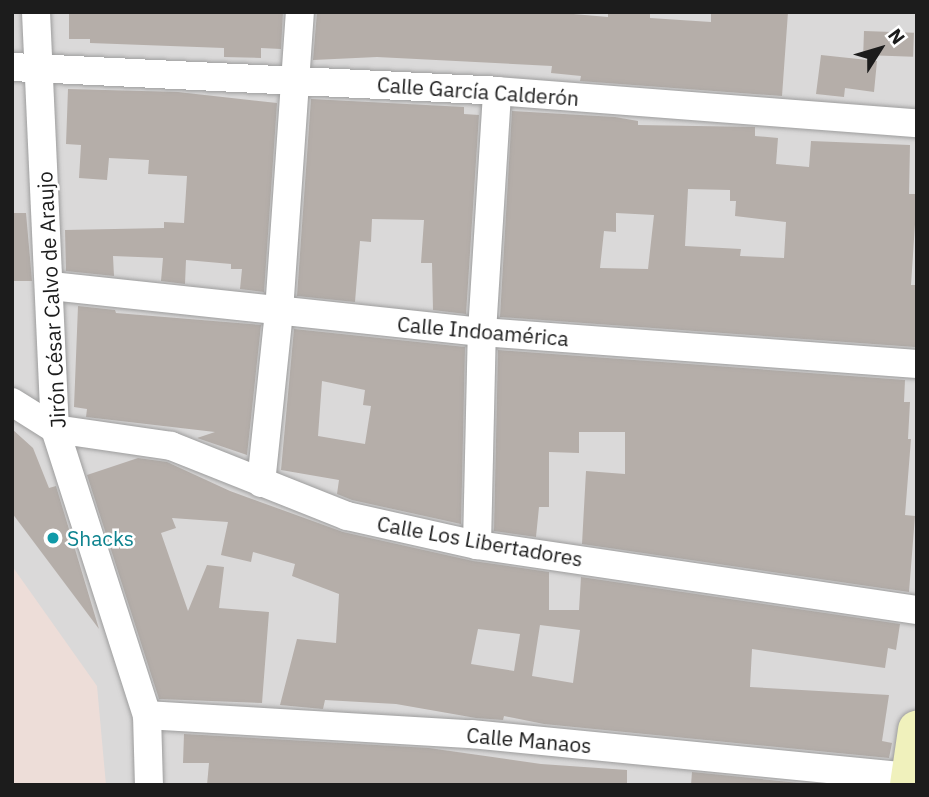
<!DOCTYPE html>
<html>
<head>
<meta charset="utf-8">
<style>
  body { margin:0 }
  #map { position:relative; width:929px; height:797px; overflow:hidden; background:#ece9e3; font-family:"IBM Plex Sans",sans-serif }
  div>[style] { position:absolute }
  .residential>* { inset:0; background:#dad9d9; transform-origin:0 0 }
  .military>* { inset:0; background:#edddd8 }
  .building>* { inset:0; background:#b5aea9; transform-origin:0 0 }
  .roads { filter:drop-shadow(0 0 2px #9d9d9d) drop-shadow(0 0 2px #9d9d9d) }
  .street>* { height:28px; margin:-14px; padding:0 14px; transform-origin:14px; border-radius:14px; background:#fff }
  .secondary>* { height:38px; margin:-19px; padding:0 19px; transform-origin:19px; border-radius:19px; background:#f0f1bc }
  .dots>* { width:19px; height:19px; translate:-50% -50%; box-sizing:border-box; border:4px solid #fff; border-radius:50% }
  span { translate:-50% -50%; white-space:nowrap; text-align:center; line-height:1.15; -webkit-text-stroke:5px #fff; paint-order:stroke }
  .street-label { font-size:21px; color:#1c1c1c }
  .culture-label { font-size:21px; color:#0d838f }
  .left { translate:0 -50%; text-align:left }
  .frame { position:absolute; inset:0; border:14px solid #1c1c1c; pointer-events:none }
  .north { position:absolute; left:845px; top:14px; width:70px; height:70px; -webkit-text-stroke:5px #fff; paint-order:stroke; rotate:53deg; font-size:19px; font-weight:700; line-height:28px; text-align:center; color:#1c1c1c }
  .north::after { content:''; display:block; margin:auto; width:24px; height:32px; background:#1c1c1c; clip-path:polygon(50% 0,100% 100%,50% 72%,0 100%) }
</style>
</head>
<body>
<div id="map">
  <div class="residential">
    <div style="left:12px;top:12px;width:905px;height:773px"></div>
  </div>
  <div class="military">
    <div style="clip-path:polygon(12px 566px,97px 686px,106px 785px,12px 785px)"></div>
  </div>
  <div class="building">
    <div style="clip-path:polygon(69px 12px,283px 12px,281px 49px,261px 48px,261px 58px,224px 57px,224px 48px,90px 43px,90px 39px,69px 39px)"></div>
    <div style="clip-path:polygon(317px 12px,550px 12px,608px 17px,608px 12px,650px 12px,650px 18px,711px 22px,711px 12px,788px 12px,782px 96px,580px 81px,581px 76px,551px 73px,552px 66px,377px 57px,313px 60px)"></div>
    <div style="left:864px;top:31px;width:50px;height:24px;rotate:2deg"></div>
    <div style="clip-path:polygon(821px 55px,877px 61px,874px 92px,845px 88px,844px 97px,816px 94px)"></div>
    <div style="clip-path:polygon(68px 89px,178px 92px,277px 103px,264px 292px,240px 289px,242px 269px,231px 269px,231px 264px,186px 260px,185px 284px,161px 281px,163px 258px,113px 256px,114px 276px,66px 271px,65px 230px,164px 228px,164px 222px,184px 223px,187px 176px,148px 174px,149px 160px,109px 158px,107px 180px,79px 178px,81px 145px,66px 144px)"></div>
    <div style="clip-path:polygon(311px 99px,464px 107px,464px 114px,479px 115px,466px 314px,433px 310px,432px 263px,421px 263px,424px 220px,372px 219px,371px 242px,360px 241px,355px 302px,297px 296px)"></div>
    <div style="clip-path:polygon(evenodd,512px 111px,615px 117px,638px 121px,638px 125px,755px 127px,755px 136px,778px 138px,776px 164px,809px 167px,811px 141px,910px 145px,909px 194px,917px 194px,911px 285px,917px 285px,915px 347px,500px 317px,512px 111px,688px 189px,730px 190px,730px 201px,736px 201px,735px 216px,786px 222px,784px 258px,740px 256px,741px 249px,685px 246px,688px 189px,512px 111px,616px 213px,654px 215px,648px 269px,600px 268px,604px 231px,616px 232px,616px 213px)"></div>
    <div style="clip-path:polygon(12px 213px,26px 213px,32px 281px,12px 281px)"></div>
    <div style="clip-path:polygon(78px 306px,115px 310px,116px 313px,261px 325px,247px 455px,197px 438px,215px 432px,86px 417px,87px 409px,74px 407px)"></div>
    <div style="clip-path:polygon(evenodd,294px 329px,465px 347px,461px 524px,352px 500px,337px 494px,339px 480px,281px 470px,294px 329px,322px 381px,365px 390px,363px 405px,371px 406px,365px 444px,318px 436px,322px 381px)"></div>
    <div style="clip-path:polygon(498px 350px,905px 380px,904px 402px,910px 402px,908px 439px,911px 439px,905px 515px,915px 516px,909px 592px,582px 544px,586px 471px,625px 474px,625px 432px,579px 432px,579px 453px,549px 452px,549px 507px,539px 507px,536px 537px,494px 531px)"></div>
    <div style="clip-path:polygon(12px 429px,33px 448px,49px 488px,56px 486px,99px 629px,12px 513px)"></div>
    <div style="clip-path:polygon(evenodd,138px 458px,167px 462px,230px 491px,343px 532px,473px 561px,549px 572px,549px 610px,579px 610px,581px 577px,900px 624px,896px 650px,888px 648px,885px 668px,752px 649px,750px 687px,889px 695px,882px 741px,892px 743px,889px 758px,544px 724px,504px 716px,503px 720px,476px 718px,396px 704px,325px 700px,323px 709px,280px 705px,297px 639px,336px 643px,339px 594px,292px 576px,295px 564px,253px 552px,251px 562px,221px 555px,228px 522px,172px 518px,176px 528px,161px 533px,188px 611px,207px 565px,224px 567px,219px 608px,269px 612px,262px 703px,159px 699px,87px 475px,138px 458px,540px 625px,580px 630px,573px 683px,532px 676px,540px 625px,138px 458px,478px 629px,520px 634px,514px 671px,471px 664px,478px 629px)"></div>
    <div style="clip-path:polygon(184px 734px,429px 748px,541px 764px,627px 770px,627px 785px,207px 785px,209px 763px,183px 763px)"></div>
    <div style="clip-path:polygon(692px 772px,819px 785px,691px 785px)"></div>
  </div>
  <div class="roads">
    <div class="street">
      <div style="left:36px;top:12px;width:417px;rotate:87.4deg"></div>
      <div style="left:55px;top:429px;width:300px;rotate:72.2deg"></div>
      <div style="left:147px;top:715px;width:70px;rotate:88.4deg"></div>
      <div style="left:12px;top:67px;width:486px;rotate:2.8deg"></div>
      <div style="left:497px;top:91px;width:421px;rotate:4.4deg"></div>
      <div style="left:51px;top:286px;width:433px;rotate:6.1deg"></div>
      <div style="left:482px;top:332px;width:436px;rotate:4.2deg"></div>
      <div style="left:12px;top:402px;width:51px;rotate:32.1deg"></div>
      <div style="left:55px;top:429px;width:117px;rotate:8.3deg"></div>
      <div style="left:171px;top:446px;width:189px;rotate:21.7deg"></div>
      <div style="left:347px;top:516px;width:133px;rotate:12.6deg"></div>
      <div style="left:477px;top:545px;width:445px;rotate:8.4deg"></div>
      <div style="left:261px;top:483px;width:173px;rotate:-84deg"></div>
      <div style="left:279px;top:311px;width:300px;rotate:-86deg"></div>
      <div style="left:477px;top:545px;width:213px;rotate:-88.7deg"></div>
      <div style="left:482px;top:332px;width:241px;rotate:-86.4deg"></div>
      <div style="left:147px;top:715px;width:325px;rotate:3.4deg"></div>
      <div style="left:471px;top:734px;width:441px;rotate:5.6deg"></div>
    </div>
    <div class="secondary">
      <div style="left:909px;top:785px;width:56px;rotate:-81.7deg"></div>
    </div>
  </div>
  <div class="dots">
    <div style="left:53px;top:538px;background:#0f9aa8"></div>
  </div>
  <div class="street-label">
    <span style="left:478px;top:91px;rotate:4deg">Calle García Calderón</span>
    <span style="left:51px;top:300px;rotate:-93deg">Jirón César Calvo de Araujo</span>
    <span style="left:483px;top:331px;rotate:5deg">Calle Indoamérica</span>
    <span style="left:480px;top:541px;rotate:10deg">Calle Los Libertadores</span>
    <span style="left:529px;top:740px;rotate:5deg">Calle Manaos</span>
  </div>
  <div class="culture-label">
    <span class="left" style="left:67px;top:538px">Shacks</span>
  </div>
  <div class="frame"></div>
  <div class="north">N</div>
</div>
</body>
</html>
